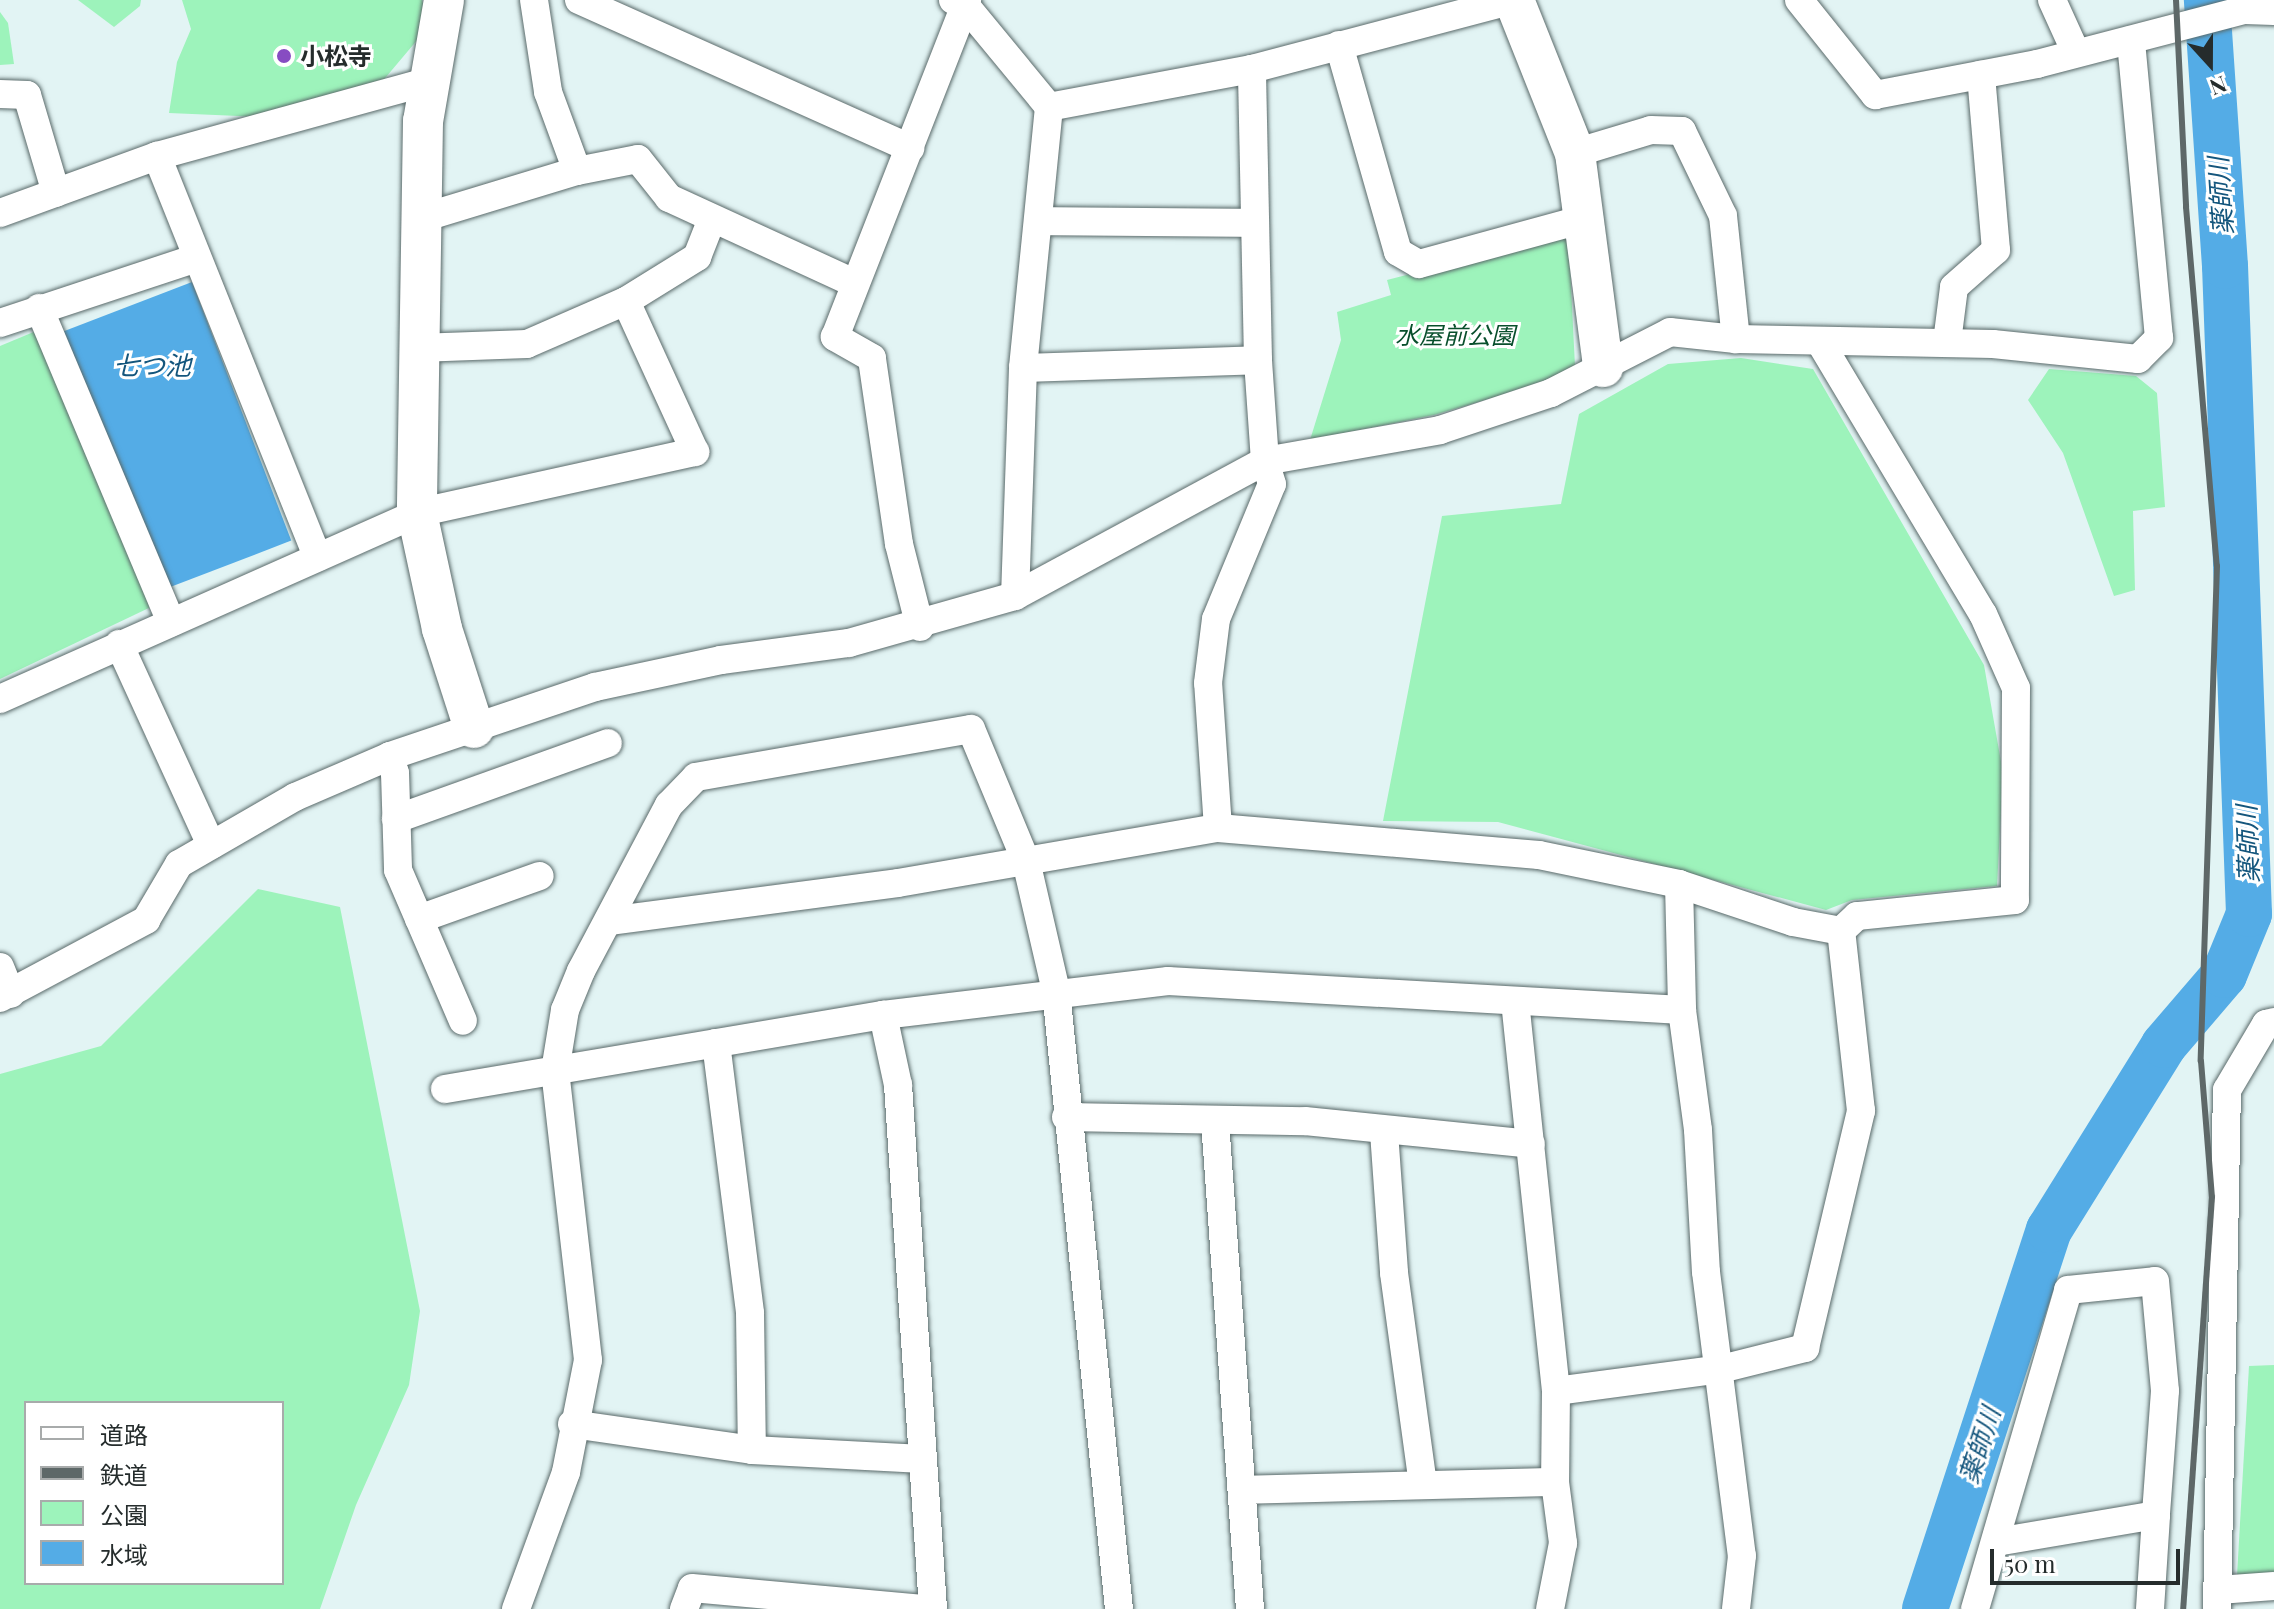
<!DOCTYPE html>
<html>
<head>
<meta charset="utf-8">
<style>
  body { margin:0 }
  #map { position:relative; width:2274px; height:1609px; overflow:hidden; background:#e2f4f4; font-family:"Playfair Display","Noto Sans JP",serif }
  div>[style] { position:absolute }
  .green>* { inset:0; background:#9df3bb }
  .water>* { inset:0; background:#54ace6; transform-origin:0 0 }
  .river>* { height:46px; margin:-23px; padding:0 23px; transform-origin:23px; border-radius:23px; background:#54ace6 }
  .roads { filter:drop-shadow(0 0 2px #5a6a6a) drop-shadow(0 0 2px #5a6a6a) }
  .street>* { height:28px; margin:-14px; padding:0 14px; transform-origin:14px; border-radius:14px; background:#fff }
  .secondary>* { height:40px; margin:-20px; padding:0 20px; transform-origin:20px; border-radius:20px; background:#fff }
  .rail>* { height:6px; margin:-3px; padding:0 3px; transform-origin:3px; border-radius:3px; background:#5e6868 }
  .dots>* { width:22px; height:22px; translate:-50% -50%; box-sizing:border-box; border:4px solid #fff; border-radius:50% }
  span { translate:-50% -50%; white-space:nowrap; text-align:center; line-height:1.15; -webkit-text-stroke:6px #fff; paint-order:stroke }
  .poi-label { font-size:24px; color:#252c2c; font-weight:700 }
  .left { translate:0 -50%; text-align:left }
  .park-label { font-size:24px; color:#084f2c; font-style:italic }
  .water-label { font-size:26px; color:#14567d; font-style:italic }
  .legend { position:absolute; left:24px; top:1401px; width:260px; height:184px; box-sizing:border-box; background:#fff; border:2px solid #a8abab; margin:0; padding:10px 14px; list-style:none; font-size:24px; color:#252c2c }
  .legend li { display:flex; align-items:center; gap:16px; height:40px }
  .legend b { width:40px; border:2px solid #a8abab }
  .north { position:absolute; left:2170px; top:24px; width:80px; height:80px; -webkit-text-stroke:6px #fff; paint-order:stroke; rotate:159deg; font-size:22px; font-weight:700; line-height:32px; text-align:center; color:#252c2c }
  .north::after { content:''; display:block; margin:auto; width:28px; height:36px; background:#252c2c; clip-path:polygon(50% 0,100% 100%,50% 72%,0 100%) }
  .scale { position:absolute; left:1990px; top:1549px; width:190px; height:36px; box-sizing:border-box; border:4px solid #252c2c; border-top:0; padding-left:10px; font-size:24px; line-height:28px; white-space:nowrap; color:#252c2c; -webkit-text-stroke:6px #fff; paint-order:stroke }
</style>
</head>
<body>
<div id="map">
  <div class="green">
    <div style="clip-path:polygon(78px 0,141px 0,140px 6px,114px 27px)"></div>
    <div style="clip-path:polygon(182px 0,422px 0,429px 26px,381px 83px,262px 117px,169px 113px,177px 62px,191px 29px)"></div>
    <div style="clip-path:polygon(0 12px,8px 23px,14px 64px,0 65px)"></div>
    <div style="clip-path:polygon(1557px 236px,1567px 238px,1569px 247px,1575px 366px,1563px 377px,1434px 415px,1310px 440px,1341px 340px,1337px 312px,1391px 295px,1387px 280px)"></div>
    <div style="clip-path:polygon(36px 331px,153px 606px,0 679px,0 346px)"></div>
    <div style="clip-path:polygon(1741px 358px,1813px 369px,1984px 665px,2003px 773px,1997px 886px,1852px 900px,1826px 910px,1498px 822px,1383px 821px,1442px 516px,1561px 504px,1579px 414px,1668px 364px)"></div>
    <div style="clip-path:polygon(2049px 369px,2136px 376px,2157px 393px,2165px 507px,2133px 511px,2135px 590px,2114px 596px,2063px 453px,2028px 400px)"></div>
    <div style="clip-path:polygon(evenodd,258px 889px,340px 907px,420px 1311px,409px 1385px,356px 1505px,320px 1609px,0 1609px,0 1074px,101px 1046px,258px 889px,26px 1403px,282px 1403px,282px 1583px,26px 1583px,26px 1403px)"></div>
    <div style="clip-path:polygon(2274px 1365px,2274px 1573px,2237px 1576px,2249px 1366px)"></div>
  </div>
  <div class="water">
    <div style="left:192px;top:282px;width:277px;height:138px;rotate:69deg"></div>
  </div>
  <div class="river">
    <div style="left:1925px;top:1609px;width:399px;rotate:-71.9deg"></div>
    <div style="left:2049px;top:1230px;width:218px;rotate:-58.1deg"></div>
    <div style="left:2164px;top:1045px;width:92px;rotate:-49.4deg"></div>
    <div style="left:2224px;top:975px;width:66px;rotate:-67.7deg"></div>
    <div style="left:2249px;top:914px;width:648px;rotate:-92.12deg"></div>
    <div style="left:2225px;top:266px;width:267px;rotate:-93.9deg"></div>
  </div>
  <div class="roads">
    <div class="street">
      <div style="left:534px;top:0;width:93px;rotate:81.3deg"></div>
      <div style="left:548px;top:92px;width:84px;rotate:69.8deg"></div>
      <div style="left:579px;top:0;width:363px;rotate:24.1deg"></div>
      <div style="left:953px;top:0;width:13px;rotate:23deg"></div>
      <div style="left:965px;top:5px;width:132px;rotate:50.5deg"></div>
      <div style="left:1049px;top:107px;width:262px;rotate:95.7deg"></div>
      <div style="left:1023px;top:368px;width:228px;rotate:92deg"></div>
      <div style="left:1799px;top:0;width:122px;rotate:51.3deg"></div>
      <div style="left:1875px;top:95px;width:165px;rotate:-10.8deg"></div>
      <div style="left:2037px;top:64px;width:215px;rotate:-14.6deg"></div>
      <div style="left:2245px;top:10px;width:29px;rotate:2deg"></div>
      <div style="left:2052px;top:0;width:58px;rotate:65.6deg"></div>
      <div style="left:1339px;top:45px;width:215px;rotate:74.1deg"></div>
      <div style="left:1398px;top:252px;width:24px;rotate:30deg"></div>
      <div style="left:1419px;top:264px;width:174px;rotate:-15.3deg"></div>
      <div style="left:0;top:94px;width:27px;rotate:2deg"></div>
      <div style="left:27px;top:95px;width:102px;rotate:73.5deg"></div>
      <div style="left:1049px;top:107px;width:207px;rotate:-10.6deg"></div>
      <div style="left:1252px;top:69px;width:271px;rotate:-14.8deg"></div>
      <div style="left:1575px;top:153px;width:79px;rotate:-16.8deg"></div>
      <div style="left:1651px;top:130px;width:31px;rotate:2deg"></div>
      <div style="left:1682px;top:131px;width:94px;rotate:64.2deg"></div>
      <div style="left:1723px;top:216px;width:124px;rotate:84deg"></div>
      <div style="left:157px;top:156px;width:432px;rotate:68.2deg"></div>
      <div style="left:0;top:213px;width:167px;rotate:-20deg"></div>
      <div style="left:157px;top:156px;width:282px;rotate:-15.4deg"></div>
      <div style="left:422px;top:218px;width:162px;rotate:-16.9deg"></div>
      <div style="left:577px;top:171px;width:62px;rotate:-11.1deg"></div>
      <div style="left:638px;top:159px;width:50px;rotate:51.5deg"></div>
      <div style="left:669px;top:198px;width:201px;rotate:24.7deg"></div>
      <div style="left:1038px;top:221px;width:216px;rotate:0.5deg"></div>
      <div style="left:39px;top:308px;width:341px;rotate:67.2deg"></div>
      <div style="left:0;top:323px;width:207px;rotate:-18.3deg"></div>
      <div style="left:1820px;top:342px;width:317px;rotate:59.1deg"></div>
      <div style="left:1983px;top:614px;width:81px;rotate:66deg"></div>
      <div style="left:2016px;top:688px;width:212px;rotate:90.3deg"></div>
      <div style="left:2015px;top:900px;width:159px;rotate:174.2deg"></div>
      <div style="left:1857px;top:916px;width:22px;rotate:137deg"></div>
      <div style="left:1947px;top:342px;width:55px;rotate:-82.7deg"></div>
      <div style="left:1954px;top:287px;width:56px;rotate:-41.4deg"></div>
      <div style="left:1996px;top:250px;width:176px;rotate:-94.9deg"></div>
      <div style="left:418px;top:348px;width:109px;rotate:-2.1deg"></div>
      <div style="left:527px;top:344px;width:108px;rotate:-23.5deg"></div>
      <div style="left:626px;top:301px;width:84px;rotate:-31.8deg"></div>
      <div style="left:697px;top:257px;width:41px;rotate:-68.5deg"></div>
      <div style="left:1023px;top:368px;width:235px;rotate:-1.9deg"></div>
      <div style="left:920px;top:627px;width:86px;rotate:-104.2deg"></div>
      <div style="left:899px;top:544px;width:188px;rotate:-98.3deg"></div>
      <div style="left:872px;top:358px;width:43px;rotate:-150.4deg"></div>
      <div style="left:835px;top:337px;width:362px;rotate:-68.6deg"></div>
      <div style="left:119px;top:644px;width:221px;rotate:65.4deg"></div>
      <div style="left:0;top:699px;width:457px;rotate:-24deg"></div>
      <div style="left:417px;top:513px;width:285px;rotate:-12.4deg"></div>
      <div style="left:695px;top:452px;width:166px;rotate:-114.6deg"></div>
      <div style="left:390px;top:756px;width:18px;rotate:74deg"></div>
      <div style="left:395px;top:773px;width:97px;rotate:88.2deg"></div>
      <div style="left:398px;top:870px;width:164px;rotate:66.7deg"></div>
      <div style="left:396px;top:819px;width:225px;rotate:-19.7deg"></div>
      <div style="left:1218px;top:828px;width:145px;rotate:-93.9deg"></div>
      <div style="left:1208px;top:683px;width:64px;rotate:-82.9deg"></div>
      <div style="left:1216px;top:619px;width:146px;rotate:-67.5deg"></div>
      <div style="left:1272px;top:484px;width:24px;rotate:-107deg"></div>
      <div style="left:1265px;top:461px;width:101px;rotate:-94deg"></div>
      <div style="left:1258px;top:360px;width:291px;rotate:-91.2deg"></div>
      <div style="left:1679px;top:884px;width:126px;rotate:88.6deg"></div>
      <div style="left:1682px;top:1010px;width:121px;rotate:82.4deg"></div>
      <div style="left:1698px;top:1130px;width:142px;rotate:86.8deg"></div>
      <div style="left:1706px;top:1272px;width:286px;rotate:82.8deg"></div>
      <div style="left:1742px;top:1556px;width:53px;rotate:96.5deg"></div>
      <div style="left:419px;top:919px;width:128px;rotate:-19.6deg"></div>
      <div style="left:609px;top:921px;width:291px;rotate:-7.5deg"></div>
      <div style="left:898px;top:883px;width:325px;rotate:-9.8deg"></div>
      <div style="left:1218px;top:828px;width:322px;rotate:4.8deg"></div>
      <div style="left:1539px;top:855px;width:143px;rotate:11.7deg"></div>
      <div style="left:1679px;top:884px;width:120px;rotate:18.4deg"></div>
      <div style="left:1793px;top:922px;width:49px;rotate:10.6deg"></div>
      <div style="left:0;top:967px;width:29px;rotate:68deg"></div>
      <div style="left:0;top:998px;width:166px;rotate:-28.1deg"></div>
      <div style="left:146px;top:920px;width:65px;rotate:-59.5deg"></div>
      <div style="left:179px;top:864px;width:134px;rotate:-30deg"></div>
      <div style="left:295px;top:797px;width:103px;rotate:-23.3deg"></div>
      <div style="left:390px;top:756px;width:216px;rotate:-18.6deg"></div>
      <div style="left:595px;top:687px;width:129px;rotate:-12.1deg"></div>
      <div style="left:721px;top:660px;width:129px;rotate:-7.6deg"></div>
      <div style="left:849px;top:643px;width:173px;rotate:-15.8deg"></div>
      <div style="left:1015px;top:596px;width:284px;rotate:-28.4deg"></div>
      <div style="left:1265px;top:461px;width:178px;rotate:-10deg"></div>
      <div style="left:1440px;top:430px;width:117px;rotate:-18.4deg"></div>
      <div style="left:1551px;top:393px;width:134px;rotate:-27.1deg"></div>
      <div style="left:1670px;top:332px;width:66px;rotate:6.1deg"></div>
      <div style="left:1736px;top:339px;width:257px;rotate:1.1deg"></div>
      <div style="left:1993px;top:344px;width:146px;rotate:5.9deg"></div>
      <div style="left:2138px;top:359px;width:30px;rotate:-45deg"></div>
      <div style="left:2159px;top:338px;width:299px;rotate:-95.4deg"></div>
      <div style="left:1515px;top:1001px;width:392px;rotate:84deg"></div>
      <div style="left:1556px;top:1391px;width:91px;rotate:90.6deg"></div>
      <div style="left:1555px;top:1482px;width:62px;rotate:82.5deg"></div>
      <div style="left:1563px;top:1543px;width:67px;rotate:101.1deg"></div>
      <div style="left:883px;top:1015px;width:72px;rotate:77.9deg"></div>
      <div style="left:898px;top:1085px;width:525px;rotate:86.18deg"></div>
      <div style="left:716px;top:1043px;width:272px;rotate:82.8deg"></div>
      <div style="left:750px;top:1313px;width:137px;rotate:89.2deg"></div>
      <div style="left:445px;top:1089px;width:444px;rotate:-9.6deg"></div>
      <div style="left:883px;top:1015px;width:287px;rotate:-6.8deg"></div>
      <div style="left:1168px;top:981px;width:515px;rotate:3.23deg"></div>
      <div style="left:1066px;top:1117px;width:239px;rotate:1deg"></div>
      <div style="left:1305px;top:1121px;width:227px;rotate:5.8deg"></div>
      <div style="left:1215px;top:1121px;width:489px;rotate:85.9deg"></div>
      <div style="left:1384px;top:1132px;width:141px;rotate:85.9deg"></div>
      <div style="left:1394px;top:1273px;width:214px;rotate:82.2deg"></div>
      <div style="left:1556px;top:1391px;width:166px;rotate:-7.6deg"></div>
      <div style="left:1721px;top:1369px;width:87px;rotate:-14deg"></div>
      <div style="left:1805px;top:1348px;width:244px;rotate:-76.7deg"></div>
      <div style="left:1861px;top:1111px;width:181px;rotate:-96.3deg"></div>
      <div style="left:572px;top:1424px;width:182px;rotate:8.2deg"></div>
      <div style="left:752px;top:1450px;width:171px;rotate:3deg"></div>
      <div style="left:1242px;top:1490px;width:313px;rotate:-1.5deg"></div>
      <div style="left:2218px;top:1590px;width:56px;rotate:-4.1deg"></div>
      <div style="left:516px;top:1609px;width:146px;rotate:-69.9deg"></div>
      <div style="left:566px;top:1472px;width:114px;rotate:-78.9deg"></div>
      <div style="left:588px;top:1360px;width:291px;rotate:-96.5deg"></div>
      <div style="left:555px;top:1071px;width:62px;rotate:-80.7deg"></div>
      <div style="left:565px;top:1010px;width:42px;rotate:-67.7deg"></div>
      <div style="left:581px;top:971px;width:188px;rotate:-62.1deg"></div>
      <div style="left:669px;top:805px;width:39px;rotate:-46deg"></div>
      <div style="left:696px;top:777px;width:279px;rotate:-9.9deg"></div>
      <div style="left:971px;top:729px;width:143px;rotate:67.4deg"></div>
      <div style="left:1026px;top:861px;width:133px;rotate:77deg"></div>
      <div style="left:1056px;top:991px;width:621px;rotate:84.18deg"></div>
      <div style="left:684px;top:1609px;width:22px;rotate:-69deg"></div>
      <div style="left:692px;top:1588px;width:232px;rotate:5.2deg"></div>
      <div style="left:1975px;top:1609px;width:332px;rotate:-73.7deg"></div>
      <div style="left:2068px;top:1290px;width:87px;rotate:-5.9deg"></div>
      <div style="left:2155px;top:1281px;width:110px;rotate:84.8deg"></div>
      <div style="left:2165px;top:1391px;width:124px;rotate:94.2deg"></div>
      <div style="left:2156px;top:1515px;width:162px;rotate:170.4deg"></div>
      <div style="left:2150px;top:1609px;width:94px;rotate:-86.3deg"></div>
      <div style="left:2217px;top:1609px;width:519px;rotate:-88.9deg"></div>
      <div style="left:2227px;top:1090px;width:77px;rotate:-59.4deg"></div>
      <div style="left:2266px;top:1024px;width:8px;rotate:-14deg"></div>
    </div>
    <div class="secondary">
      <div style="left:444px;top:0;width:123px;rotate:99.8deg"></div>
      <div style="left:423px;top:121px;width:392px;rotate:90.9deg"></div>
      <div style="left:417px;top:513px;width:119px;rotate:77.8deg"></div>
      <div style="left:442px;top:629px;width:104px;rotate:72.1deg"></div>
      <div style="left:1514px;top:0;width:165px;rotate:68.3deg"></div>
      <div style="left:1575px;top:153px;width:216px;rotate:82.5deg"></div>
    </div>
  </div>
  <div class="rail">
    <div style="left:2176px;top:0;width:207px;rotate:87.2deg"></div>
    <div style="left:2186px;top:207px;width:360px;rotate:85.1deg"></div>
    <div style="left:2217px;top:566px;width:495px;rotate:91.9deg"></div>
    <div style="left:2201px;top:1061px;width:136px;rotate:85.4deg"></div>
    <div style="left:2212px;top:1197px;width:413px;rotate:94deg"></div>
  </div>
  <div class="dots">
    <div style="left:284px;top:56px;background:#874cc2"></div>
  </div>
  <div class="poi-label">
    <span class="left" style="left:300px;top:56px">小松寺</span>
  </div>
  <div class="park-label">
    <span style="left:1455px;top:335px">水屋前公園</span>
  </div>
  <div class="water-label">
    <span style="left:2220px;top:196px;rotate:-94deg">薬師川</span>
    <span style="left:152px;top:365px">七つ池</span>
    <span style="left:2247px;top:844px;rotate:-92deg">薬師川</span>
    <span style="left:1979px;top:1445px;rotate:-72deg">薬師川</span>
  </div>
  <ul class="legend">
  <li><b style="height:10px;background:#fff"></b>道路</li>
  <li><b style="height:10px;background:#5e6868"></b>鉄道</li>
  <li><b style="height:22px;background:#9df3bb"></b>公園</li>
  <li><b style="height:22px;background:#54ace6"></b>水域</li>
  </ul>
  <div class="north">N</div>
  <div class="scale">50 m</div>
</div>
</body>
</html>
